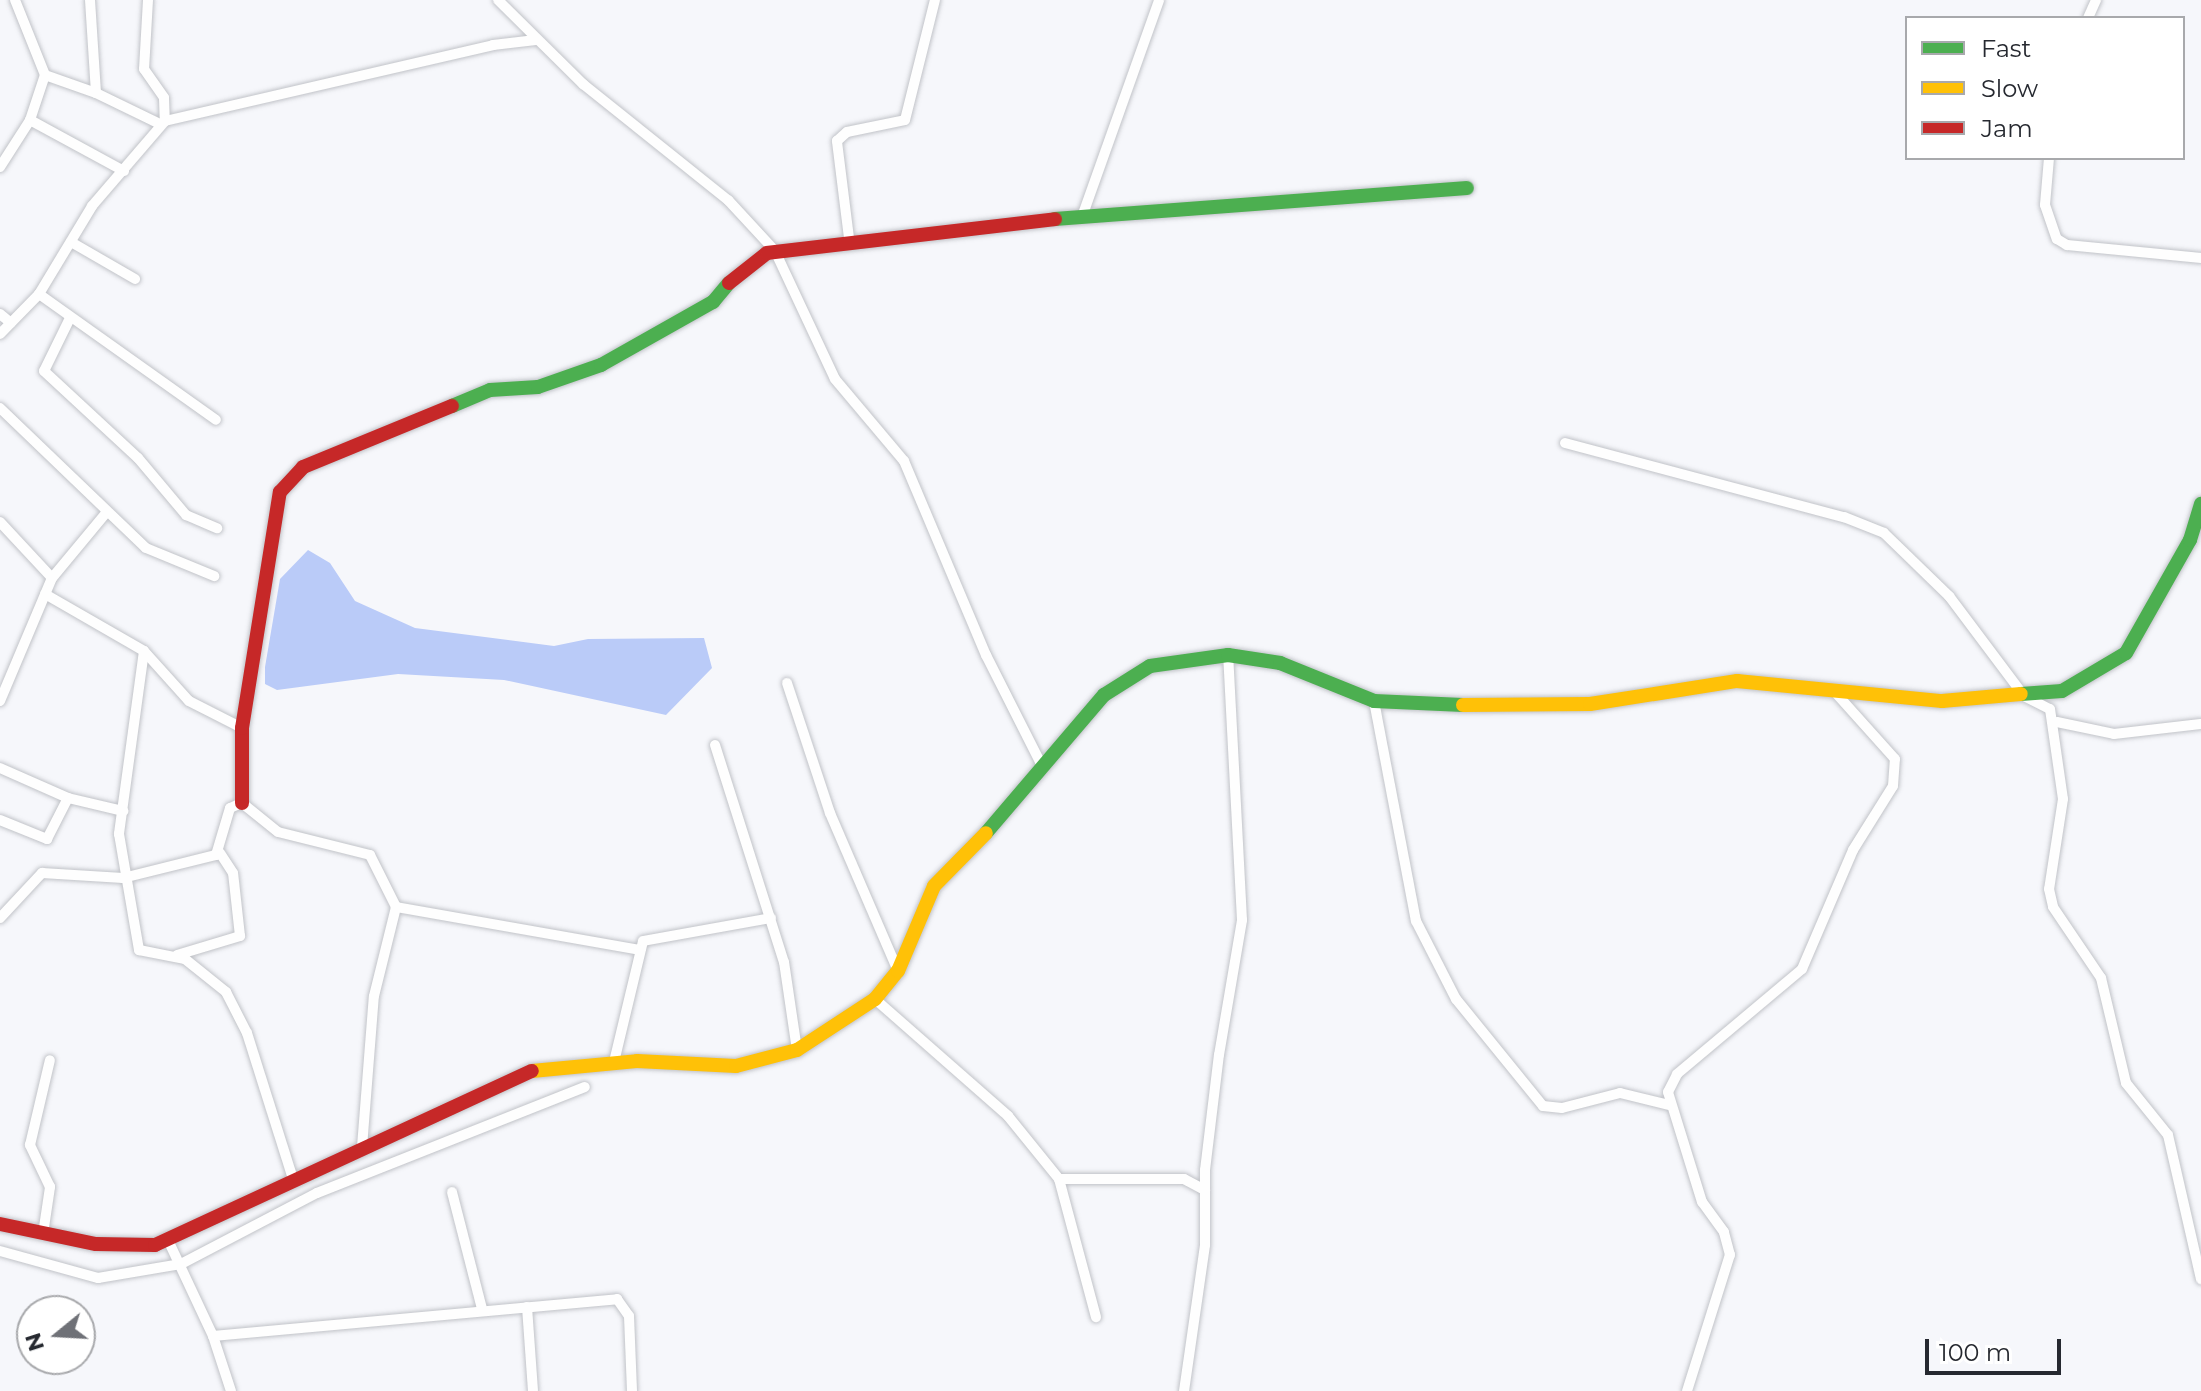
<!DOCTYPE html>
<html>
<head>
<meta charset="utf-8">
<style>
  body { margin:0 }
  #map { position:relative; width:2201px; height:1391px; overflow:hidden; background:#f6f7fb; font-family:Montserrat,sans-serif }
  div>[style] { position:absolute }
  .water>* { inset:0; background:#bacbf8 }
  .roads { filter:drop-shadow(0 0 2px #c1c3c8) drop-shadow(0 0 2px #c1c3c8) }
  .street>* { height:10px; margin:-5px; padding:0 5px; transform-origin:5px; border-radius:5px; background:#fefefe }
  .fast>* { height:14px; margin:-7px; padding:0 7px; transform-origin:7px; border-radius:7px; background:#4caf50 }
  .slow>* { height:14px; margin:-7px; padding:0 7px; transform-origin:7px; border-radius:7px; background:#ffc107 }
  .jam>* { height:14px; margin:-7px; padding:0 7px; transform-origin:7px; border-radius:7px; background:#c62828 }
  span { translate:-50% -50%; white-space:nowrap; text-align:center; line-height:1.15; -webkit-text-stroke:7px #fff; paint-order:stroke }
  .legend { position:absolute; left:1905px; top:16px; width:280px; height:144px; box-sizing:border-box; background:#fff; border:2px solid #a8a9ac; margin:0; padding:10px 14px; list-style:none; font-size:24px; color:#262930 }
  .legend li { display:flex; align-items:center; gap:16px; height:40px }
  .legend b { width:40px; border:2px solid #a8a9ac }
  .north { position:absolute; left:16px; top:1295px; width:80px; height:80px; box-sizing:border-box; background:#fff; border:2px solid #a8a9ac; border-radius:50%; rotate:252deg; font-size:22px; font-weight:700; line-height:32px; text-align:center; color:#262930 }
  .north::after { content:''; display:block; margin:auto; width:28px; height:36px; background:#6f7177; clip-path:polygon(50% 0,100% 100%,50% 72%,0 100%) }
  .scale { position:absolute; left:1925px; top:1339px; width:136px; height:36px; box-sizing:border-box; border:4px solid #262930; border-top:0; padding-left:10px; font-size:24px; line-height:28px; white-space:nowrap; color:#262930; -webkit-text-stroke:6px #fff; paint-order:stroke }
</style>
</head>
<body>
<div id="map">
  <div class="water">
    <div style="clip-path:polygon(308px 550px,330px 563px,355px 601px,415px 628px,554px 646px,588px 639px,704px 638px,712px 668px,666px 715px,504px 680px,398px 674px,277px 690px,265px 684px,265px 667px,280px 579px)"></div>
  </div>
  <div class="roads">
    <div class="street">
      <div style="left:15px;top:0;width:81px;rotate:68.2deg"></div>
      <div style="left:45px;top:75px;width:54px;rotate:19.4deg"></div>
      <div style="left:90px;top:0;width:93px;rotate:86.3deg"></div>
      <div style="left:96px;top:93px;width:71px;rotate:25.8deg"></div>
      <div style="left:148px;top:0;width:69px;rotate:93.3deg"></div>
      <div style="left:144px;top:69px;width:35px;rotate:55deg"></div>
      <div style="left:164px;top:98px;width:23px;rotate:88deg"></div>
      <div style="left:498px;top:0;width:120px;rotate:44.7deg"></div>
      <div style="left:583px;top:84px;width:186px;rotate:38.7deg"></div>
      <div style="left:728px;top:200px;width:69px;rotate:47.3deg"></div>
      <div style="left:775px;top:251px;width:141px;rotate:64.9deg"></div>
      <div style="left:835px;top:379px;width:107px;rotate:49.9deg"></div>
      <div style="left:904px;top:461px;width:211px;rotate:67.1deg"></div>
      <div style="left:986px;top:655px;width:127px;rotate:63.2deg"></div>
      <div style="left:2088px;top:18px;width:20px;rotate:-66deg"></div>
      <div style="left:30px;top:120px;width:107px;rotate:28.5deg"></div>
      <div style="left:2049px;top:158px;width:47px;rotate:94.9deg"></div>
      <div style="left:2045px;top:205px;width:36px;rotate:71deg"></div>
      <div style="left:2057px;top:239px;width:12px;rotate:31deg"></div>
      <div style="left:2067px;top:245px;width:135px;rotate:5.5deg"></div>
      <div style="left:0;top:167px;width:56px;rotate:-57.4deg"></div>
      <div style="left:30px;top:120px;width:47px;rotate:-71.6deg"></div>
      <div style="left:1083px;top:214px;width:227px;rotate:-70.4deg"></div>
      <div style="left:849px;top:238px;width:98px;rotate:-97.1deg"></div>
      <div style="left:837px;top:141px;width:13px;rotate:-42deg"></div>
      <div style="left:847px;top:132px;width:59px;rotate:-11.7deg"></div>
      <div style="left:905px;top:120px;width:124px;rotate:-76deg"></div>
      <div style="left:71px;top:242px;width:74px;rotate:30deg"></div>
      <div style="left:39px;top:294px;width:217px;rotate:35.4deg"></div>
      <div style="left:0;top:314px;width:14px;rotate:39deg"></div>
      <div style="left:70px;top:318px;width:59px;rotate:116.1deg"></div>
      <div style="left:44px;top:371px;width:128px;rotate:42.8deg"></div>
      <div style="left:138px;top:458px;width:75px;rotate:49.9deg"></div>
      <div style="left:186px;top:515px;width:34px;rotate:23deg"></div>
      <div style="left:0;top:334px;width:56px;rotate:-45.7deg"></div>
      <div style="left:39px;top:294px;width:103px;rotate:-58.9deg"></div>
      <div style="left:92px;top:206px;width:112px;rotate:-49.3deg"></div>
      <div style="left:165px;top:121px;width:337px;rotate:-13deg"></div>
      <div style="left:493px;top:45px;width:43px;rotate:-6.6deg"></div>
      <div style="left:0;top:408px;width:202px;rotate:43.8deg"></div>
      <div style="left:146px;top:548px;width:74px;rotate:22.4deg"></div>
      <div style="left:1565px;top:443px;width:289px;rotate:14.9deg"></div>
      <div style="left:1844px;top:517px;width:43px;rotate:21.8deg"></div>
      <div style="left:1884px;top:533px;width:91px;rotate:44.1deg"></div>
      <div style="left:1949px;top:596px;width:125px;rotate:53.1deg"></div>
      <div style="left:2024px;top:696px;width:29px;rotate:27deg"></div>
      <div style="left:2050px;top:709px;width:91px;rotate:81.8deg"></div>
      <div style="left:2063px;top:799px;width:91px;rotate:98.8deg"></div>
      <div style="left:2049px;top:889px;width:18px;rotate:77deg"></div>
      <div style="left:2053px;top:907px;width:86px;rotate:55.9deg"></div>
      <div style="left:2101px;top:978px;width:108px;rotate:76.6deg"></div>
      <div style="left:2126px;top:1083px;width:67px;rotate:51.1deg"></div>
      <div style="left:2168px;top:1135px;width:148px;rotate:77.1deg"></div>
      <div style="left:0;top:522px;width:76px;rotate:47.1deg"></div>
      <div style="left:45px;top:594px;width:114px;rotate:29.9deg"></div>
      <div style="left:144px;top:651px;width:67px;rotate:48deg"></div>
      <div style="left:189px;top:701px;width:59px;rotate:27deg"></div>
      <div style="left:144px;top:651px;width:185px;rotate:97.8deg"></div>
      <div style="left:119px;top:834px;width:118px;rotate:80.2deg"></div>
      <div style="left:139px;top:950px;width:47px;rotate:11.1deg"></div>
      <div style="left:185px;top:959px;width:53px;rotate:38.8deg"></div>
      <div style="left:226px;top:992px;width:46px;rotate:62.9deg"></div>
      <div style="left:247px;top:1033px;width:153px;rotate:72.5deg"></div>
      <div style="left:787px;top:683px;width:137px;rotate:71.7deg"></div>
      <div style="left:830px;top:813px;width:172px;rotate:66.7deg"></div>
      <div style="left:0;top:701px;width:134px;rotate:-67.1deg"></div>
      <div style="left:52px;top:578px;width:85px;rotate:-50.3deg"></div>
      <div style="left:1374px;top:701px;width:224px;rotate:79.2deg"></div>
      <div style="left:1416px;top:921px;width:88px;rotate:62.9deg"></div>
      <div style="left:1456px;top:999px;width:138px;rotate:50.9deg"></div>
      <div style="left:1543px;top:1106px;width:19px;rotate:6deg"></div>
      <div style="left:1562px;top:1108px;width:60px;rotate:-14.5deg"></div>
      <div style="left:1620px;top:1093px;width:50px;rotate:13.8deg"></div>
      <div style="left:2057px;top:722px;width:58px;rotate:11.9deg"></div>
      <div style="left:2114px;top:734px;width:87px;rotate:-6.6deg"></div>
      <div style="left:715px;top:745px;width:228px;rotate:72.4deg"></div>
      <div style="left:784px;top:962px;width:89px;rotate:81.6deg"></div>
      <div style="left:0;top:768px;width:74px;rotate:23.8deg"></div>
      <div style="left:68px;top:798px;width:57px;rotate:13.3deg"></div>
      <div style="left:0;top:820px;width:51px;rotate:22deg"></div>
      <div style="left:47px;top:839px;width:46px;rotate:-62.9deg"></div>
      <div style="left:0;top:918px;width:62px;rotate:-47deg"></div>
      <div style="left:42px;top:873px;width:81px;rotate:3.5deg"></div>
      <div style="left:123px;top:878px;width:96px;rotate:-13.9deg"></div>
      <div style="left:216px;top:855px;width:49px;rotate:-73.4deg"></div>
      <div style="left:230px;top:808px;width:13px;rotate:-23deg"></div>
      <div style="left:242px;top:803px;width:46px;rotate:38.9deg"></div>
      <div style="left:278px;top:832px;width:95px;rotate:14deg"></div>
      <div style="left:370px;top:855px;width:58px;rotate:63.4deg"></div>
      <div style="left:396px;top:907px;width:248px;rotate:10deg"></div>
      <div style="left:177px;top:955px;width:66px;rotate:-16.8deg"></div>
      <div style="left:240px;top:936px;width:63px;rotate:-96.3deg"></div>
      <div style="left:233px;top:873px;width:24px;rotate:-123deg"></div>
      <div style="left:875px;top:999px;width:177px;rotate:41.3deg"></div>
      <div style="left:1008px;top:1116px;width:81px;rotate:51deg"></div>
      <div style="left:1059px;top:1179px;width:143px;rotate:75deg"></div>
      <div style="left:614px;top:1062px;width:124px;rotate:-76.5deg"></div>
      <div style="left:643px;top:941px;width:130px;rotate:-10.2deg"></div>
      <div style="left:362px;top:1147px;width:151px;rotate:-85.5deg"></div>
      <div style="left:374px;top:996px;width:92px;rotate:-76.1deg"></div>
      <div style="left:1059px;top:1179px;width:125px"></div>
      <div style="left:1184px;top:1179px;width:24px;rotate:28deg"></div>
      <div style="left:452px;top:1192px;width:121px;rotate:75.6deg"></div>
      <div style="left:43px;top:1234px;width:48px;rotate:-81.5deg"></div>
      <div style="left:50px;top:1187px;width:47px;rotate:-115.5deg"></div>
      <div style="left:30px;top:1145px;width:87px;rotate:-76.8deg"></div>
      <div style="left:168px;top:1240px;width:106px;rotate:64.9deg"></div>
      <div style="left:213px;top:1336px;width:58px;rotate:71.9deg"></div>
      <div style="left:0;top:1251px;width:102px;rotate:15.4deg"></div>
      <div style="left:98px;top:1278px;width:84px;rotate:-9.6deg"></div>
      <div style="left:181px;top:1264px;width:153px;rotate:-27.6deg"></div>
      <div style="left:317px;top:1193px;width:288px;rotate:-21.6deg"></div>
      <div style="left:527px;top:1307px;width:84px;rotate:85.9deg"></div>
      <div style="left:213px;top:1336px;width:406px;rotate:-5.2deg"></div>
      <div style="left:617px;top:1299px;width:21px;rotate:55deg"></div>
      <div style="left:629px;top:1316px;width:75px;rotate:87.7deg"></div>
      <div style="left:1184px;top:1391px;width:148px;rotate:-81.8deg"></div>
      <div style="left:1205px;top:1245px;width:75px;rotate:-90deg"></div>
      <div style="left:1205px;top:1170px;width:116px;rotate:-83.1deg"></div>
      <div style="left:1219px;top:1055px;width:137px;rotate:-80.3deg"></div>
      <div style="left:1242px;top:920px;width:265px;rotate:-93deg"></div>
      <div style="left:1687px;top:1391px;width:143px;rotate:-72.5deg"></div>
      <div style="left:1730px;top:1255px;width:24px;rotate:-105deg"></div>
      <div style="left:1724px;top:1232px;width:37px;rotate:-126deg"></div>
      <div style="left:1702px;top:1202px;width:115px;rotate:-107.2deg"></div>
      <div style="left:1668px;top:1092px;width:20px;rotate:-63deg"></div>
      <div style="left:1677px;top:1074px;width:163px;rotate:-40deg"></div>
      <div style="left:1802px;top:969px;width:129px;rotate:-66.8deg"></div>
      <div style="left:1853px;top:850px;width:75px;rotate:-58deg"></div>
      <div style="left:1893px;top:786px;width:27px;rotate:-86deg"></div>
      <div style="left:1895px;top:759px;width:91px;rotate:-131.9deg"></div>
    </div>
    <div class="fast">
      <div style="left:1055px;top:219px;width:413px;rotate:-4.3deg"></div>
      <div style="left:452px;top:406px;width:41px;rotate:-22.8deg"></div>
      <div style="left:490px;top:390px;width:48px;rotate:-3.6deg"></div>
      <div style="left:538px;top:387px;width:67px;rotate:-19.2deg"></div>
      <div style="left:601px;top:365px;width:129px;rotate:-29.4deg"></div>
      <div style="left:713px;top:302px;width:25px;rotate:-50deg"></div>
      <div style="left:2021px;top:694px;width:41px;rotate:-4.2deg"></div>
      <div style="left:2062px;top:691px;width:74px;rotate:-30.7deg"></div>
      <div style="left:2126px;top:653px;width:130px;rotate:-60.5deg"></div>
      <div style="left:2190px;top:540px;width:38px;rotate:-73deg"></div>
      <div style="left:986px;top:833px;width:182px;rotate:-49.5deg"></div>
      <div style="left:1104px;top:695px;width:54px;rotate:-32.2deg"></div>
      <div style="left:1150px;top:666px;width:79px;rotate:-8deg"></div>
      <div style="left:1228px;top:655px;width:53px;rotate:8.7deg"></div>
      <div style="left:1280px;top:663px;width:101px;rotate:22deg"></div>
      <div style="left:1374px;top:701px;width:89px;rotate:2.6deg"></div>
    </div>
    <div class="slow">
      <div style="left:1463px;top:705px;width:127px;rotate:-0.5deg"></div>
      <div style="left:1590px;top:704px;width:149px;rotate:-8.9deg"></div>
      <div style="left:1737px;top:681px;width:206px;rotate:5.6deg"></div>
      <div style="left:1942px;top:701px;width:79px;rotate:-5.1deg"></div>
      <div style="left:532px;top:1071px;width:105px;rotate:-5.4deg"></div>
      <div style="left:637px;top:1061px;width:99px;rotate:2.9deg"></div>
      <div style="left:736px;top:1066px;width:63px;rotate:-14.7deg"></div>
      <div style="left:797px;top:1050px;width:93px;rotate:-33.2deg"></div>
      <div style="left:875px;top:999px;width:36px;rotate:-51deg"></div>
      <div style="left:898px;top:971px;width:92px;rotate:-67deg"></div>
      <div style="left:934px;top:886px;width:74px;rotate:-45.5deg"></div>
    </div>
    <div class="jam">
      <div style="left:729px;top:283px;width:48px;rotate:-38.3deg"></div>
      <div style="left:767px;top:253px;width:290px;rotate:-6.7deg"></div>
      <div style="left:242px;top:803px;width:75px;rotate:-90deg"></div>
      <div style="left:242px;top:728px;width:239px;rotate:-80.9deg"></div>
      <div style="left:280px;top:492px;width:34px;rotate:-47deg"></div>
      <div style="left:303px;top:467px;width:161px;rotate:-22.3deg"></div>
      <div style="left:0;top:1224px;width:98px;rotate:11.8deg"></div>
      <div style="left:96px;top:1244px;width:59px;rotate:1deg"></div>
      <div style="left:155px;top:1245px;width:415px;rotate:-24.8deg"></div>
    </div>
  </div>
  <ul class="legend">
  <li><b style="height:10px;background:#4caf50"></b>Fast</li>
  <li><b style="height:10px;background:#ffc107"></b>Slow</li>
  <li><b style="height:10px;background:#c62828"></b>Jam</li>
  </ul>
  <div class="north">N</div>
  <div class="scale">100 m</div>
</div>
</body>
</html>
